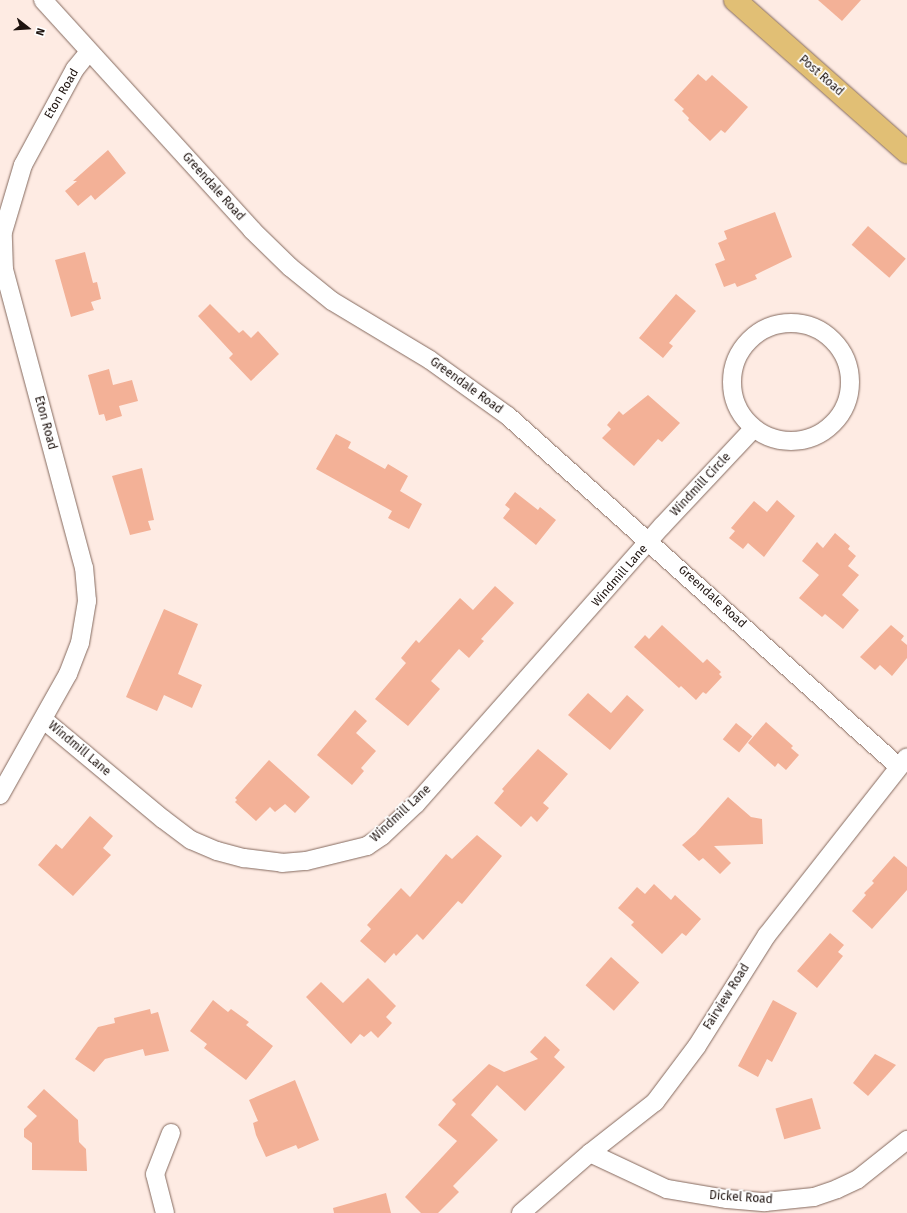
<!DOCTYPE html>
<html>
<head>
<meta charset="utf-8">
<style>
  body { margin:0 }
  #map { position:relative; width:907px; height:1213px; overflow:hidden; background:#feebe3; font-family:"Fira Sans",sans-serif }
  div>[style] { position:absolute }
  .building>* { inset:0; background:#f3b197; transform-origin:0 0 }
  .roads { filter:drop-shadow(0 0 1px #84695e) drop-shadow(0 0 1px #84695e) }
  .minor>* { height:18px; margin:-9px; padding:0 9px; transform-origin:9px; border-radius:9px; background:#fff }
  .minor>.ring { margin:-9px; padding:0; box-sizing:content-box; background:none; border:18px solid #fff; border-radius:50% }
  .primary>* { height:22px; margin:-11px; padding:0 11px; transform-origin:11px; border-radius:11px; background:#e1bf75 }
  span { translate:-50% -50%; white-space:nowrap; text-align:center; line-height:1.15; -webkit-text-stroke:3.5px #fff; paint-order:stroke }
  .street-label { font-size:12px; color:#1e130f }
  .north { position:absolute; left:8px; top:8px; width:40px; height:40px; -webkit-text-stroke:3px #fff; paint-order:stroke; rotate:107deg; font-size:11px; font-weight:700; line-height:16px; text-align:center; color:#1e130f }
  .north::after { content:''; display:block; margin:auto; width:14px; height:18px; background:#1e130f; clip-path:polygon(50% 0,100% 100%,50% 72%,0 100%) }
</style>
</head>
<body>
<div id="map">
  <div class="building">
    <div style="clip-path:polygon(818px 0,861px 0,842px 21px)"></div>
    <div style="clip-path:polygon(698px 74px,706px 81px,712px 75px,748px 107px,725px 133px,721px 130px,710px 141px,688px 120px,689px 118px,682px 111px,684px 109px,674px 100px)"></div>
    <div style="clip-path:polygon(108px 150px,126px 173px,95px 200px,91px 195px,78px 206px,65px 191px,77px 181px,73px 181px)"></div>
    <div style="clip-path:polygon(775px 212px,792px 257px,755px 275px,757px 279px,737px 287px,735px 283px,724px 287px,715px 264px,725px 260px,718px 243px,727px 239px,724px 231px)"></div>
    <div style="left:868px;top:226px;width:50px;height:25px;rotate:41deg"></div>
    <div style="clip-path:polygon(85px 252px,93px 283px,97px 282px,101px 299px,91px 302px,94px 310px,71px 317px,55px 260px)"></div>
    <div style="clip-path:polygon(676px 294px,696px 311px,669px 343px,673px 346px,663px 358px,639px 338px)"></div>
    <div style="clip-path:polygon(210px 304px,239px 333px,243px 330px,251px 338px,258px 331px,279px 354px,251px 381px,229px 358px,233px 354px,198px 316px)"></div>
    <div style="clip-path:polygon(109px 369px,113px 385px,132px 380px,138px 401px,119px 406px,122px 416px,106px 421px,104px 414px,99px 415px,88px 375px)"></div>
    <div style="clip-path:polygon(648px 395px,680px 423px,662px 442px,658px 439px,634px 466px,602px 438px,611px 429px,607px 425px,619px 411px,623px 415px)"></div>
    <div style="clip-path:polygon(336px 434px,351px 442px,348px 448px,385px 469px,388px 464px,408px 476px,400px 491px,422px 504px,409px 529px,388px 518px,392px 511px,316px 469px)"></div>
    <div style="clip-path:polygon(142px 468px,154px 520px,148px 521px,151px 530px,130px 535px,112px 476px)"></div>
    <div style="clip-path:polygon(515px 492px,538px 510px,540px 507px,556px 520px,536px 545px,503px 518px,510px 509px,505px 505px)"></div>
    <div style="clip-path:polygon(777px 500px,795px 516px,764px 557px,748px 543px,743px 549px,729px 538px,735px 531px,731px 528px,754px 501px,767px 512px)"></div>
    <div style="clip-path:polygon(835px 533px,850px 546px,848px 549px,856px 556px,848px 566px,859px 575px,842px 595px,859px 610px,843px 629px,825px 614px,822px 617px,799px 598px,819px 575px,802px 561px,817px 542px,823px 548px)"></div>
    <div style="clip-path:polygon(495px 586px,514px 603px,481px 639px,484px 641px,469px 658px,459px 649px,431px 681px,440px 689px,408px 726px,375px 699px,406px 663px,401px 658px,416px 640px,419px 643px,460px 598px,473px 610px)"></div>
    <div style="clip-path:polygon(164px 609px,198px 624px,178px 674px,202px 685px,192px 708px,164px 695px,157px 711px,126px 697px)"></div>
    <div style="clip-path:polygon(662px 625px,703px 663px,707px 659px,721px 672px,719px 674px,722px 677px,706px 694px,703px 692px,696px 700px,681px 686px,679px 688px,634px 647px,645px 635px,649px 639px)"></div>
    <div style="clip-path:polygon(891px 625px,904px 636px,901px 640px,907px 645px,907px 658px,892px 676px,880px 665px,875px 670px,860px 657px)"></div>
    <div style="clip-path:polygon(588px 693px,611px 713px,627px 695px,644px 710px,610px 750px,568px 715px)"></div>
    <div style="clip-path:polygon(355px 710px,367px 721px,356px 733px,376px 751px,361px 768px,364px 771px,352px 785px,317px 755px)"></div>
    <div style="clip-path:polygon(766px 722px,793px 746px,791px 748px,799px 755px,786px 770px,778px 763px,775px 767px,748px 743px)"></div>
    <div style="left:736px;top:723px;width:21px;height:21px;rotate:39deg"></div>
    <div style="clip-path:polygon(538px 749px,568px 774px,543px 803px,549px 808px,537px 822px,531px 816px,521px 827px,494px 803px,504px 791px,502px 789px)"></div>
    <div style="clip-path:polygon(269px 760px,310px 797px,295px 813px,285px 804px,275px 812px,270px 807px,256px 821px,235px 802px,237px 800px,235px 798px)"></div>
    <div style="clip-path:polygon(728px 797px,751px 817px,762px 819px,763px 844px,714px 846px,731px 863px,720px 874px,703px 858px,699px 861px,682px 845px,695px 834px)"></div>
    <div style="clip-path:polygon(90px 816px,113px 836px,103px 848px,111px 855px,73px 896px,38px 865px,56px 844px,62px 849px)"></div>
    <div style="clip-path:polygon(477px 835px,502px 856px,462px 904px,458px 901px,423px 940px,417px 934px,396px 956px,394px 953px,385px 963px,360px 941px,371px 929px,367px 925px,401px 888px,410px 897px,446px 854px,452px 859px)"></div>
    <div style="clip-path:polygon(894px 856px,907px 867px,907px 890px,872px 929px,852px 911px,866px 895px,864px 893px,874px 883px,872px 881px)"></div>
    <div style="clip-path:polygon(654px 884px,671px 900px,675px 895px,701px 919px,686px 936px,682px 933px,662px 954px,631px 925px,634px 922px,618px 908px,637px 887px,645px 894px)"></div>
    <div style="clip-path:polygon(830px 933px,844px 945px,838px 952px,843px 956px,817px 988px,797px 971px)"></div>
    <div style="left:611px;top:957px;width:38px;height:38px;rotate:42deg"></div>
    <div style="clip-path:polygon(368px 978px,396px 1006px,386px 1017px,392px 1023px,378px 1038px,371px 1031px,364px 1037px,360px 1034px,351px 1044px,306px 997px,321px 982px,343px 1003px)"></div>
    <div style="clip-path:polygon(213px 1000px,228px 1012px,231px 1009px,249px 1022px,246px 1025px,273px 1046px,246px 1080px,204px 1048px,207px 1044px,190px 1031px)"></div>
    <div style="clip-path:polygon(773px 1000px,797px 1013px,772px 1062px,767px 1059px,758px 1077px,738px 1066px)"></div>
    <div style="clip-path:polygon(150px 1009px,151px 1014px,158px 1012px,169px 1051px,145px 1056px,143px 1049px,105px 1059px,94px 1072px,75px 1059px,98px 1027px,115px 1023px,114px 1018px)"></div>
    <div style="clip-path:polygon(545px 1036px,560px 1050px,554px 1057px,565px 1067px,525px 1111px,497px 1085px,471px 1115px,498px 1140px,453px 1186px,459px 1192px,438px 1213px,421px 1213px,405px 1197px,457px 1141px,438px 1125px,456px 1104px,452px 1100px,489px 1064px,504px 1072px,538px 1059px,530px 1052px)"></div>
    <div style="clip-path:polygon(875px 1054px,896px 1065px,868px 1096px,853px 1083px)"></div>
    <div style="clip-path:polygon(295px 1080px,319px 1140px,298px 1149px,296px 1145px,266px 1157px,256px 1135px,253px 1123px,258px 1121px,249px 1100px)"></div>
    <div style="clip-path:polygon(44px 1089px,78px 1120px,79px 1142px,86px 1149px,87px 1171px,32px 1170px,32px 1143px,24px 1137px,24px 1129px,37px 1116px,27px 1107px)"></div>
    <div style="left:812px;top:1098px;width:32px;height:38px;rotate:74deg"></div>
    <div style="clip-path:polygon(386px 1193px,391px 1213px,334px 1213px,333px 1208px)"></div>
  </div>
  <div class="roads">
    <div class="minor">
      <div style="left:43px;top:0;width:311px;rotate:47.7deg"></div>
      <div style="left:252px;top:230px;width:53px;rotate:44.2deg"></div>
      <div style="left:290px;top:267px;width:54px;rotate:39deg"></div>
      <div style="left:332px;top:301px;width:114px;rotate:31deg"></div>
      <div style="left:430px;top:360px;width:96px;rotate:35.7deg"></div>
      <div style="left:508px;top:416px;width:525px;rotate:41.91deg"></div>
      <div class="ring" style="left:732px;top:323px;width:100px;height:100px"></div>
      <div style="left:44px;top:720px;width:155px;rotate:39.8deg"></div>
      <div style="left:163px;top:819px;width:35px;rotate:37deg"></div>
      <div style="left:191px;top:840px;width:28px;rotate:23deg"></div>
      <div style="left:217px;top:851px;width:28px;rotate:15deg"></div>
      <div style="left:244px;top:858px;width:38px;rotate:7deg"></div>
      <div style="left:282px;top:863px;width:24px;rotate:-5deg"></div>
      <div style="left:306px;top:861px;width:63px;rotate:-13.8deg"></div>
      <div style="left:367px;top:846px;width:18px;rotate:-34deg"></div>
      <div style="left:382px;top:836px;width:47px;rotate:-43.3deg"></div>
      <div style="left:416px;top:804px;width:371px;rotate:-48.5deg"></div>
      <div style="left:662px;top:526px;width:133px;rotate:-46.8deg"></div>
      <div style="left:0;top:795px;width:139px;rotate:-60.7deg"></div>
      <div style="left:68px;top:674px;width:33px;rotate:-69deg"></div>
      <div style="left:80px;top:643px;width:43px;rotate:-80.5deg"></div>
      <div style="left:87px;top:601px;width:33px;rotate:-95deg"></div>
      <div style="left:84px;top:568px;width:309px;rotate:-105deg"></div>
      <div style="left:4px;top:270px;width:38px;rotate:-92deg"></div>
      <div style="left:3px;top:232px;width:70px;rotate:-73.4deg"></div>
      <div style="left:23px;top:165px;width:109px;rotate:-61.6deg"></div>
      <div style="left:75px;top:69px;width:22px;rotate:-51deg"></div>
      <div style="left:590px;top:1153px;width:85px;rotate:25.1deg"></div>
      <div style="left:667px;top:1189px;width:61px;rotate:9.5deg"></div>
      <div style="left:727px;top:1199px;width:38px;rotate:5deg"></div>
      <div style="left:765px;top:1202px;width:49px;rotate:-5.8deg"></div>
      <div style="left:814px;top:1197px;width:24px;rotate:-19deg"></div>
      <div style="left:837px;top:1189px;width:23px;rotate:-25deg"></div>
      <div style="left:858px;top:1179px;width:63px;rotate:-38.5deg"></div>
      <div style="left:165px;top:1213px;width:40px;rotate:-104.4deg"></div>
      <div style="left:155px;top:1174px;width:44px;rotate:-68.7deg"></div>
      <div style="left:521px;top:1213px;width:91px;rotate:-41deg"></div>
      <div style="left:590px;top:1153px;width:83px;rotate:-38.1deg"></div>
      <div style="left:655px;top:1102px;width:70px;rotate:-53.1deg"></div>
      <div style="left:697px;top:1046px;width:131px;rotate:-57.8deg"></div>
      <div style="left:767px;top:935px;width:226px;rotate:-51.8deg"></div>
    </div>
    <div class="primary">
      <div style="left:735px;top:0;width:230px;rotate:41.5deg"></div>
    </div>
  </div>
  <div class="street-label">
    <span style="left:821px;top:76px;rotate:41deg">Post Road</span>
    <span style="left:62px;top:94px;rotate:-60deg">Eton Road</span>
    <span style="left:213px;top:187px;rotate:48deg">Greendale Road</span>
    <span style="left:466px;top:386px;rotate:36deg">Greendale Road</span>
    <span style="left:45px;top:423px;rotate:75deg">Eton Road</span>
    <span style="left:701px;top:485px;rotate:-47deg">Windmill Circle</span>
    <span style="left:620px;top:576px;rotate:-49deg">Windmill Lane</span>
    <span style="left:712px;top:597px;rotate:42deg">Greendale Road</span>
    <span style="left:79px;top:749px;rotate:40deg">Windmill Lane</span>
    <span style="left:401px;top:814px;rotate:-43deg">Windmill Lane</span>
    <span style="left:727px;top:997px;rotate:-58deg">Fairview Road</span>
    <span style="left:741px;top:1198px;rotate:4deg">Dickel Road</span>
  </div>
  <div class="north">N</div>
</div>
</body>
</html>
